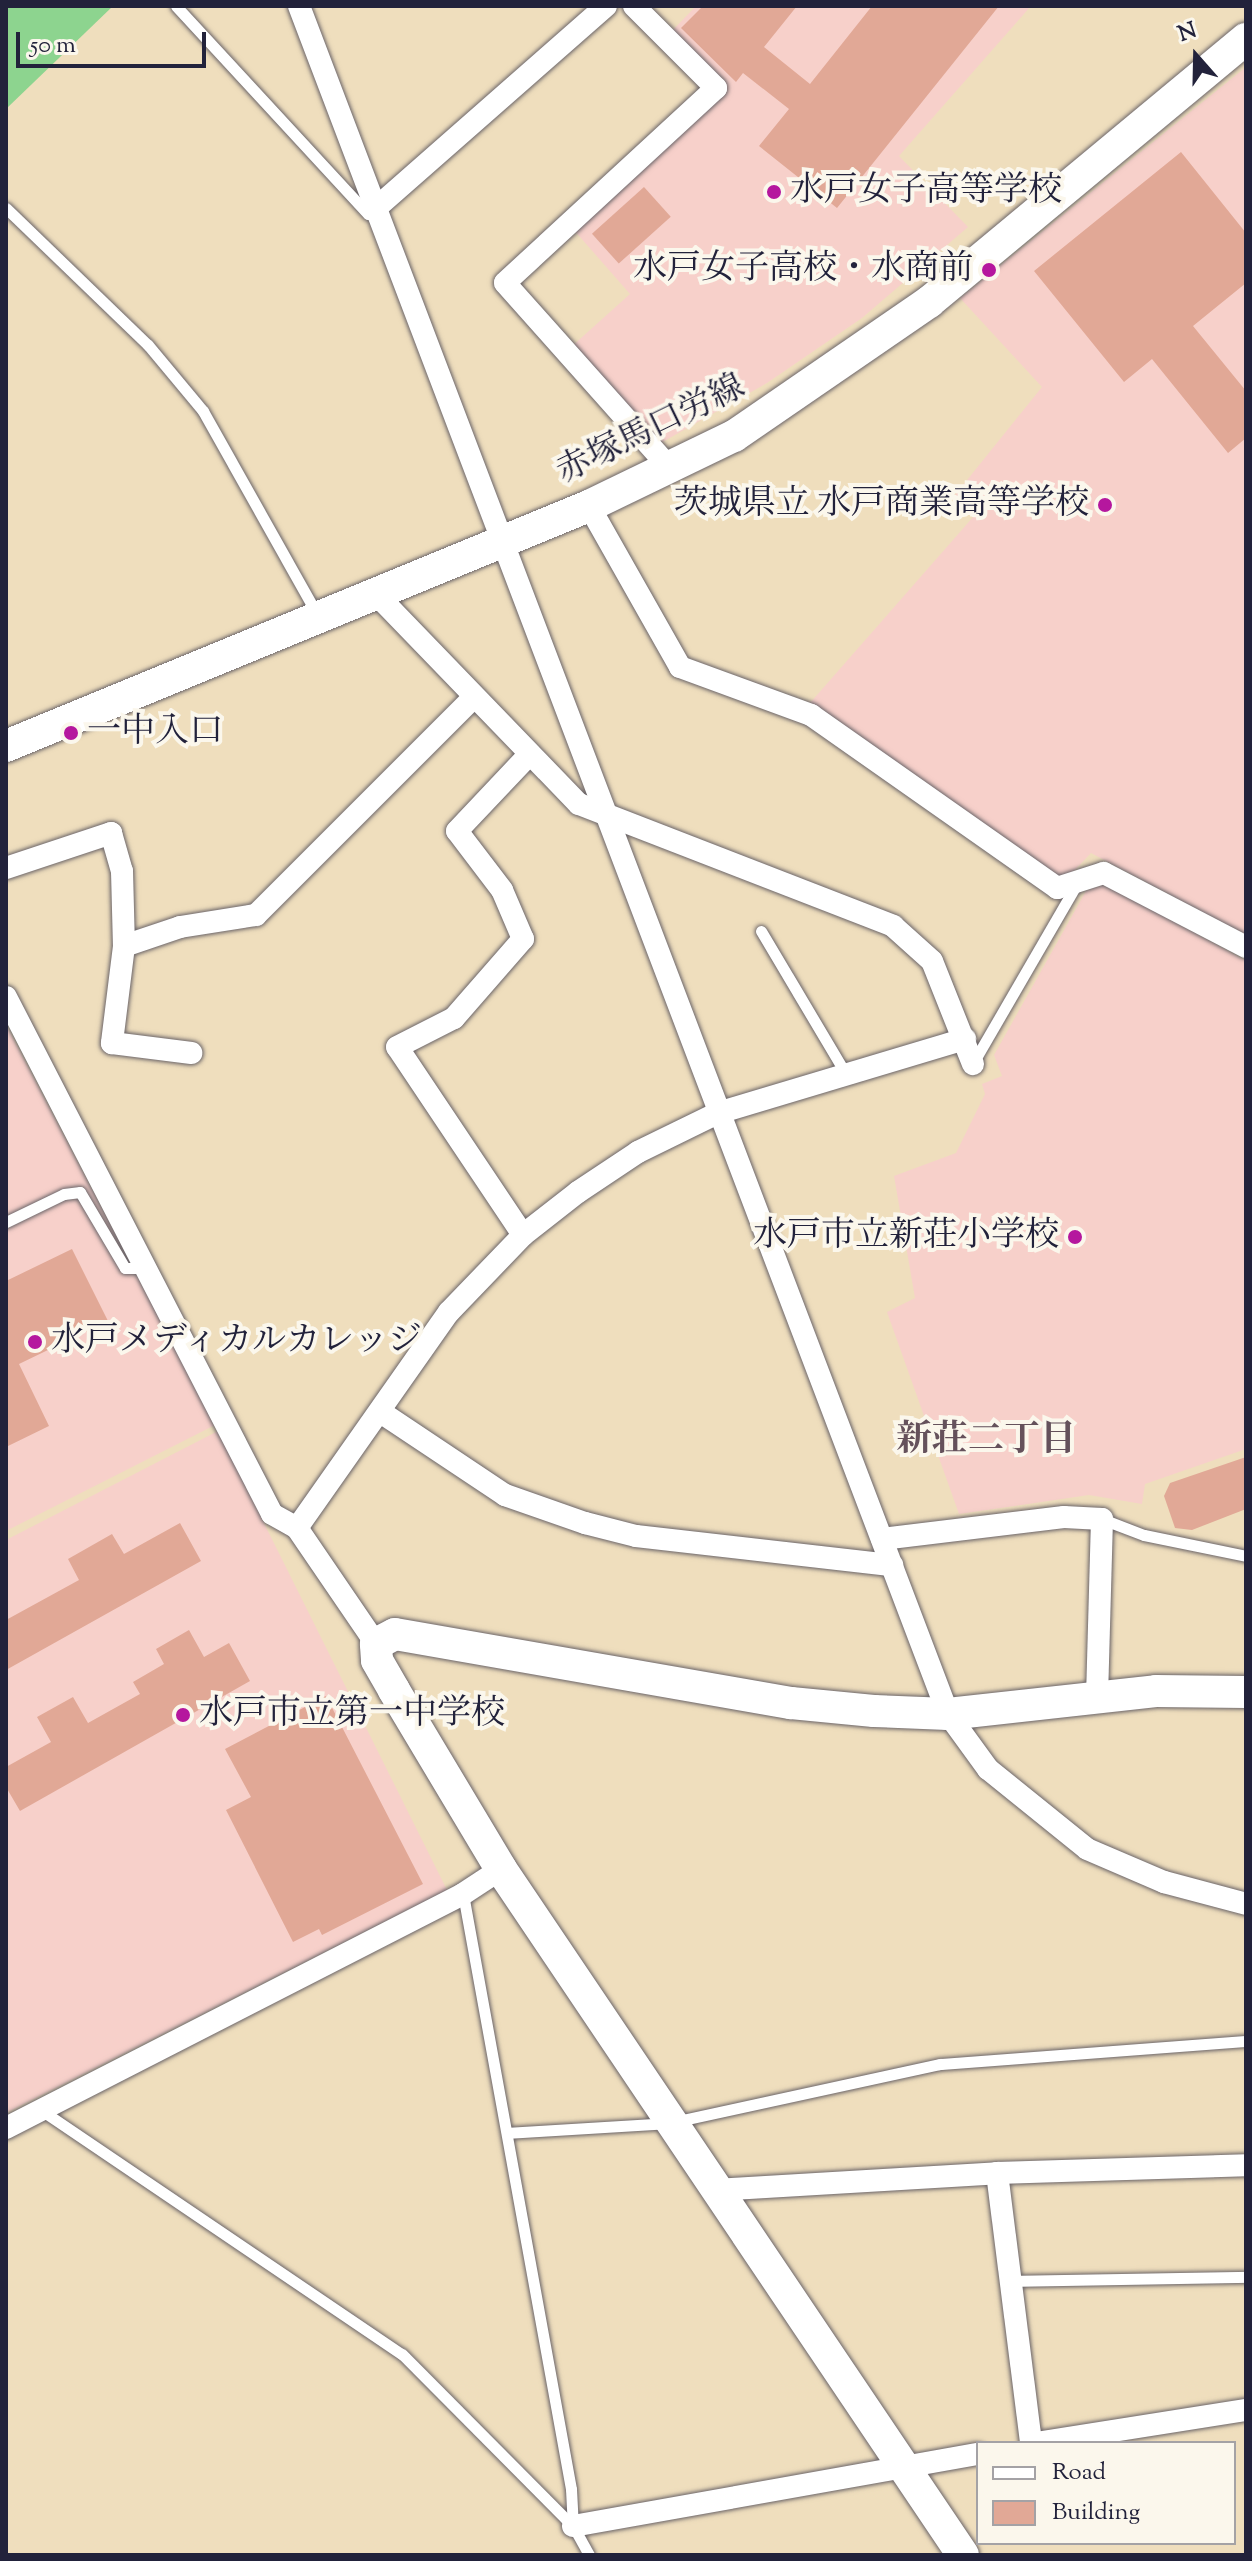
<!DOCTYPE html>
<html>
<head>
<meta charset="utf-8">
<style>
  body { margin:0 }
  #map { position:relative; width:1252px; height:2561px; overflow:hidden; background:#efdebd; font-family:"Sorts Mill Goudy","Noto Serif JP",serif }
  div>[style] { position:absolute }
  .built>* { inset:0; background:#f7d0ca }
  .green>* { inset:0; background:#8dd48f }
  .building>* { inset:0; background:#e1a896; transform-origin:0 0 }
  .roads { filter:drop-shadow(0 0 2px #6a6468) drop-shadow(0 0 2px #6a6468) }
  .lane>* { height:11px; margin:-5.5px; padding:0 5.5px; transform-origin:5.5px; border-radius:5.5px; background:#fff }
  .street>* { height:22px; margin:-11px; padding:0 11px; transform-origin:11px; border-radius:11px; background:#fff }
  .secondary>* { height:32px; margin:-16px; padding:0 16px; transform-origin:16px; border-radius:16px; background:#fff }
  .dots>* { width:22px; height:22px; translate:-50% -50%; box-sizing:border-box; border:4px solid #fbf7ec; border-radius:50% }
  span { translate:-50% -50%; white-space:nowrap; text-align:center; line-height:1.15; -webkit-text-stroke:8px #fbf7ec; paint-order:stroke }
  .poi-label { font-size:34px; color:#22223b }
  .left { translate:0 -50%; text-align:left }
  .right { translate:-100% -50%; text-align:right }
  .street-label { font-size:34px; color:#22223b }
  .neighbourhood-label { font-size:36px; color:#65515b; font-weight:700 }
  .frame { position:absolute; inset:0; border:8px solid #22223b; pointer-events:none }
  .legend { position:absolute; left:976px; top:2441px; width:260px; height:104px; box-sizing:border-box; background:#fbf7ec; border:2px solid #a4a2a5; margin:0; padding:10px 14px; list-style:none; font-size:24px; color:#22223b }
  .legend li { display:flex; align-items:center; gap:16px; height:40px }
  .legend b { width:40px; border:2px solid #a4a2a5 }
  .north { position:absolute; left:1156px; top:16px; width:80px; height:80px; -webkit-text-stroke:6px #fbf7ec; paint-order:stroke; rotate:340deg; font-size:22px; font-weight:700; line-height:32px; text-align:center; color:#22223b }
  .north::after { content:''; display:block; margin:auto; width:28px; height:36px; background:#22223b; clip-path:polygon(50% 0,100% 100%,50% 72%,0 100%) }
  .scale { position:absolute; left:16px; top:32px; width:190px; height:36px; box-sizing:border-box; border:4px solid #22223b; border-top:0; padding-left:10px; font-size:24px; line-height:28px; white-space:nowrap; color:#22223b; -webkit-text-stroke:6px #fbf7ec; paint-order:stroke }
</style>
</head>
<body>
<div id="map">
  <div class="built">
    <div style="clip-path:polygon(696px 6px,1031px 6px,899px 156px,968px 227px,862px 318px,767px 383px,659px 444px,570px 348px,630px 294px,573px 229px,726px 89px,670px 33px)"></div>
    <div style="clip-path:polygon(1246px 67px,1246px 935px,1091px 853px,1070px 875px,1053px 878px,810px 703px,974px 516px,955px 495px,1042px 387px,960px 298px)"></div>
    <div style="clip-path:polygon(1105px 884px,1246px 961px,1246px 1449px,1145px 1484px,1142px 1504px,1089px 1495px,959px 1514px,887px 1312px,915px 1298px,894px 1176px,956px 1153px,985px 1094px,982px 1084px,1002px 1076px,994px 1055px,1086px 891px)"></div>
    <div style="clip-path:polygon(6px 1025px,215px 1425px,6px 1531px)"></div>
    <div style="clip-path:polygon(218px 1431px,447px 1890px,6px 2113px,6px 1540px)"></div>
  </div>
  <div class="green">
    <div style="clip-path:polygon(6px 6px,113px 6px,6px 109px)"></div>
  </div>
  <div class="building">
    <div style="clip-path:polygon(703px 6px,797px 6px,764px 47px,810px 84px,872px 6px,999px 6px,837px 208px,759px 146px,789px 109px,743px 73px,736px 82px,681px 28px)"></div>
    <div style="clip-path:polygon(1181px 152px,1246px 233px,1246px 283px,1193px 326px,1246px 391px,1246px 438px,1228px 453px,1152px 359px,1124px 382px,1034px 271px)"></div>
    <div style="left:644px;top:187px;width:40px;height:70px;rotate:48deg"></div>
    <div style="clip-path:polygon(72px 1249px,108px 1321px,19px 1364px,49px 1426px,6px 1447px,6px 1281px)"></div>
    <div style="clip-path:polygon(1246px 1457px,1246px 1509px,1192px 1530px,1175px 1528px,1164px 1496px,1170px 1483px)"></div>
    <div style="clip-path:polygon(180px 1523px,201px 1561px,6px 1670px,6px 1620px,79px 1580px,68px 1559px,112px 1534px,124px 1554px)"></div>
    <div style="clip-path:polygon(189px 1630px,204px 1657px,229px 1643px,250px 1681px,20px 1811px,6px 1787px,6px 1767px,51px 1742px,37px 1717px,73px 1697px,88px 1723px,140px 1694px,133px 1682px,164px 1664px,156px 1649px)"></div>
    <div style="clip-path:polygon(326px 1696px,423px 1884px,322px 1935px,319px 1929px,293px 1942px,226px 1810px,251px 1797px,225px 1749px)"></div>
  </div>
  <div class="roads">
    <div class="lane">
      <div style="left:176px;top:6px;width:283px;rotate:47.3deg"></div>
      <div style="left:368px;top:214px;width:9px;rotate:-41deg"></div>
      <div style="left:6px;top:208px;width:197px;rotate:44deg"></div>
      <div style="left:148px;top:345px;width:86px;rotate:50.2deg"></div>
      <div style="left:203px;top:411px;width:235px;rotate:60.7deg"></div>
      <div style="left:761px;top:931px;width:166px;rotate:59.3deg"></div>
      <div style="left:973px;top:1063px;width:206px;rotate:-59.9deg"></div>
      <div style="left:6px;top:1222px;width:64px;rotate:-25.8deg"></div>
      <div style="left:64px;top:1194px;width:16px;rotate:-7deg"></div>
      <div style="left:80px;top:1192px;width:88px;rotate:59.4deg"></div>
      <div style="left:125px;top:1268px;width:23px"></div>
      <div style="left:1102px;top:1519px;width:45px;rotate:20.9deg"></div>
      <div style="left:1144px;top:1535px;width:104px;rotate:11.6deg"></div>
      <div style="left:463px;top:1894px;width:605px;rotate:79.71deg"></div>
      <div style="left:571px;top:2489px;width:37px;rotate:87deg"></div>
      <div style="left:573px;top:2526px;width:33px;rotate:61deg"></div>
      <div style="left:41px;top:2110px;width:436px;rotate:34.1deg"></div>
      <div style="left:402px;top:2354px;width:243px;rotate:45.2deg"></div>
      <div style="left:507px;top:2133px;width:162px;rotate:-3.5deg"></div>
      <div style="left:669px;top:2123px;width:277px;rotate:-12.3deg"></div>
      <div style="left:940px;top:2064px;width:307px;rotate:-4.3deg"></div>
      <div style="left:1011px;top:2281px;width:235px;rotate:-1deg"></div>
    </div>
    <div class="street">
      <div style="left:299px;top:6px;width:1827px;rotate:69.19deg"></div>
      <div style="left:948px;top:1714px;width:68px;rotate:54deg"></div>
      <div style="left:988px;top:1769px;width:127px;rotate:38.9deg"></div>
      <div style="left:1087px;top:1849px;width:84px;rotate:23.2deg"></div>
      <div style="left:1164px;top:1882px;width:85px;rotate:15deg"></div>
      <div style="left:634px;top:6px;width:116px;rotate:45deg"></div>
      <div style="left:716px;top:88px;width:287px;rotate:137.3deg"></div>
      <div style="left:505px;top:283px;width:249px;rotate:48.3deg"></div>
      <div style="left:376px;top:208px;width:306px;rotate:-41.3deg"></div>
      <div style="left:589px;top:506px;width:185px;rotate:60.5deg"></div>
      <div style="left:680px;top:667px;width:140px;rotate:20.1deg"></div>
      <div style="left:811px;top:715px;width:301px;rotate:35.1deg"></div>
      <div style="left:1057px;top:888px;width:49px;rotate:-17.7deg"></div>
      <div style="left:1104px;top:873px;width:160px;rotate:27.5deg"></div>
      <div style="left:376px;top:594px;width:292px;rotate:46deg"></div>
      <div style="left:579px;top:804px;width:337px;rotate:21.2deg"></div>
      <div style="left:893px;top:926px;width:52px;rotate:41.9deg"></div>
      <div style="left:932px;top:961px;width:111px;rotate:68.3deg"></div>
      <div style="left:6px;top:868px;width:111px;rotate:-18.4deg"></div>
      <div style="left:111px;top:833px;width:40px;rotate:74deg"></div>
      <div style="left:122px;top:871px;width:75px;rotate:88.5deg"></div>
      <div style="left:124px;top:946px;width:98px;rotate:97.1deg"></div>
      <div style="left:112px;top:1043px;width:80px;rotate:7.2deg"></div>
      <div style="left:124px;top:946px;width:59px;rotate:-18.7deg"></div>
      <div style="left:180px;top:927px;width:77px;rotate:-9deg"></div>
      <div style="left:256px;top:915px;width:305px;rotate:-45deg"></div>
      <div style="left:6px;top:997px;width:581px;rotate:62.77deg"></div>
      <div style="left:272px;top:1514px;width:29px;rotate:29deg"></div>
      <div style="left:297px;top:1528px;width:140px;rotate:55.7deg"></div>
      <div style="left:523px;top:1235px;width:226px;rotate:-123.8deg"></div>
      <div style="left:397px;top:1047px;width:64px;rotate:-27deg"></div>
      <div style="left:454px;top:1018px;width:105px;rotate:-48.9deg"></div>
      <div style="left:523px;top:939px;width:53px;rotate:-113.2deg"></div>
      <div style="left:502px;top:890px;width:74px;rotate:-127.3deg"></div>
      <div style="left:457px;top:831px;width:103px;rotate:-46.6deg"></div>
      <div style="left:382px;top:1413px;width:148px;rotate:33.7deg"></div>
      <div style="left:505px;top:1495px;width:85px;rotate:19.3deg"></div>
      <div style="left:585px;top:1523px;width:53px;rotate:14.3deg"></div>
      <div style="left:636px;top:1536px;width:258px;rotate:6.5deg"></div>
      <div style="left:297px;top:1528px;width:264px;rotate:-54.9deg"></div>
      <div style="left:449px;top:1312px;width:107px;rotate:-46.1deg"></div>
      <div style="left:523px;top:1235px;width:70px;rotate:-38deg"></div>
      <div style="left:578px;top:1192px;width:72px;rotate:-33.7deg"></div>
      <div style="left:638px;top:1152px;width:89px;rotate:-26deg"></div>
      <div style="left:718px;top:1113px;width:258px;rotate:-16.7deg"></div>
      <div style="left:882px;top:1539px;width:183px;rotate:-6.9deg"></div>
      <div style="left:1064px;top:1517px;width:38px;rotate:3deg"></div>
      <div style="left:1102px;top:1519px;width:178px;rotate:91.6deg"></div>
      <div style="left:6px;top:2128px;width:513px;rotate:-27.11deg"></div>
      <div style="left:463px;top:1894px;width:45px;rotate:-33.3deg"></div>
      <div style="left:997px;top:2173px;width:272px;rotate:82.8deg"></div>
      <div style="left:715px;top:2190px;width:283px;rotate:-3.4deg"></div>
      <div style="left:997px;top:2173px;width:249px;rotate:-1.8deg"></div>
      <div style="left:1037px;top:2443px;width:212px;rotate:-9deg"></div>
      <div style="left:573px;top:2526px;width:411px;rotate:-10.1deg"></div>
    </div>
    <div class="secondary">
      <div style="left:6px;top:746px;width:630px;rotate:-22.38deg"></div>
      <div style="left:589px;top:506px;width:161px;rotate:-25.8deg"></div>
      <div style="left:734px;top:436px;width:237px;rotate:-34.5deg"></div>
      <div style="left:929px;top:302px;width:412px;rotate:-39.7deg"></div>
      <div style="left:963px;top:2555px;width:827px;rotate:-123.96deg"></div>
      <div style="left:501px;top:1869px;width:209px;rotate:-120.9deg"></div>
      <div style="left:394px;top:1690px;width:34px;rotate:-120deg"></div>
      <div style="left:377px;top:1660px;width:16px;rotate:-94deg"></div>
      <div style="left:376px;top:1644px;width:21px;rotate:-28deg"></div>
      <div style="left:395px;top:1634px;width:402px;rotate:9.9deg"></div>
      <div style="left:791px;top:1703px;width:83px;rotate:5.5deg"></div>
      <div style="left:874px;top:1711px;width:74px;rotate:2.3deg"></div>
      <div style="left:948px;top:1714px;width:209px;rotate:-6.3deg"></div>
      <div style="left:1156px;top:1691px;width:90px;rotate:0.6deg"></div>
    </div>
  </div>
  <div class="dots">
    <div style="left:774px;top:192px;background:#b5179e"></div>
    <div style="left:989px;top:270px;background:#b5179e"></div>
    <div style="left:1105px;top:505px;background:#b5179e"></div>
    <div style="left:71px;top:733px;background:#b5179e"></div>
    <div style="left:1075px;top:1237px;background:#b5179e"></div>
    <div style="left:35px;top:1342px;background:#b5179e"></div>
    <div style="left:183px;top:1715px;background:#b5179e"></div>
  </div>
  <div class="poi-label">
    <span class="left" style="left:790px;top:192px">水戸女子高等学校</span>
    <span class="right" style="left:973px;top:270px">水戸女子高校・水商前</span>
    <span class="right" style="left:1089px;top:505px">茨城県立 水戸商業高等学校</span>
    <span class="left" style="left:87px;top:733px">一中入口</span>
    <span class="right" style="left:1059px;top:1237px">水戸市立新荘小学校</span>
    <span class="left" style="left:51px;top:1342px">水戸メディカルカレッジ</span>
    <span class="left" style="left:199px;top:1715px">水戸市立第一中学校</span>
  </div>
  <div class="street-label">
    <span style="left:651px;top:430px;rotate:-26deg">赤塚馬口労線</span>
  </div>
  <div class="neighbourhood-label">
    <span style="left:986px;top:1442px">新荘二丁目</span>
  </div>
  <div class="frame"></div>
  <ul class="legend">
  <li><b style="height:10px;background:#fff"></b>Road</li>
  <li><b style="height:22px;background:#e1a896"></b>Building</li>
  </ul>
  <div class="north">N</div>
  <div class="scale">50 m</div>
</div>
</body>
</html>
